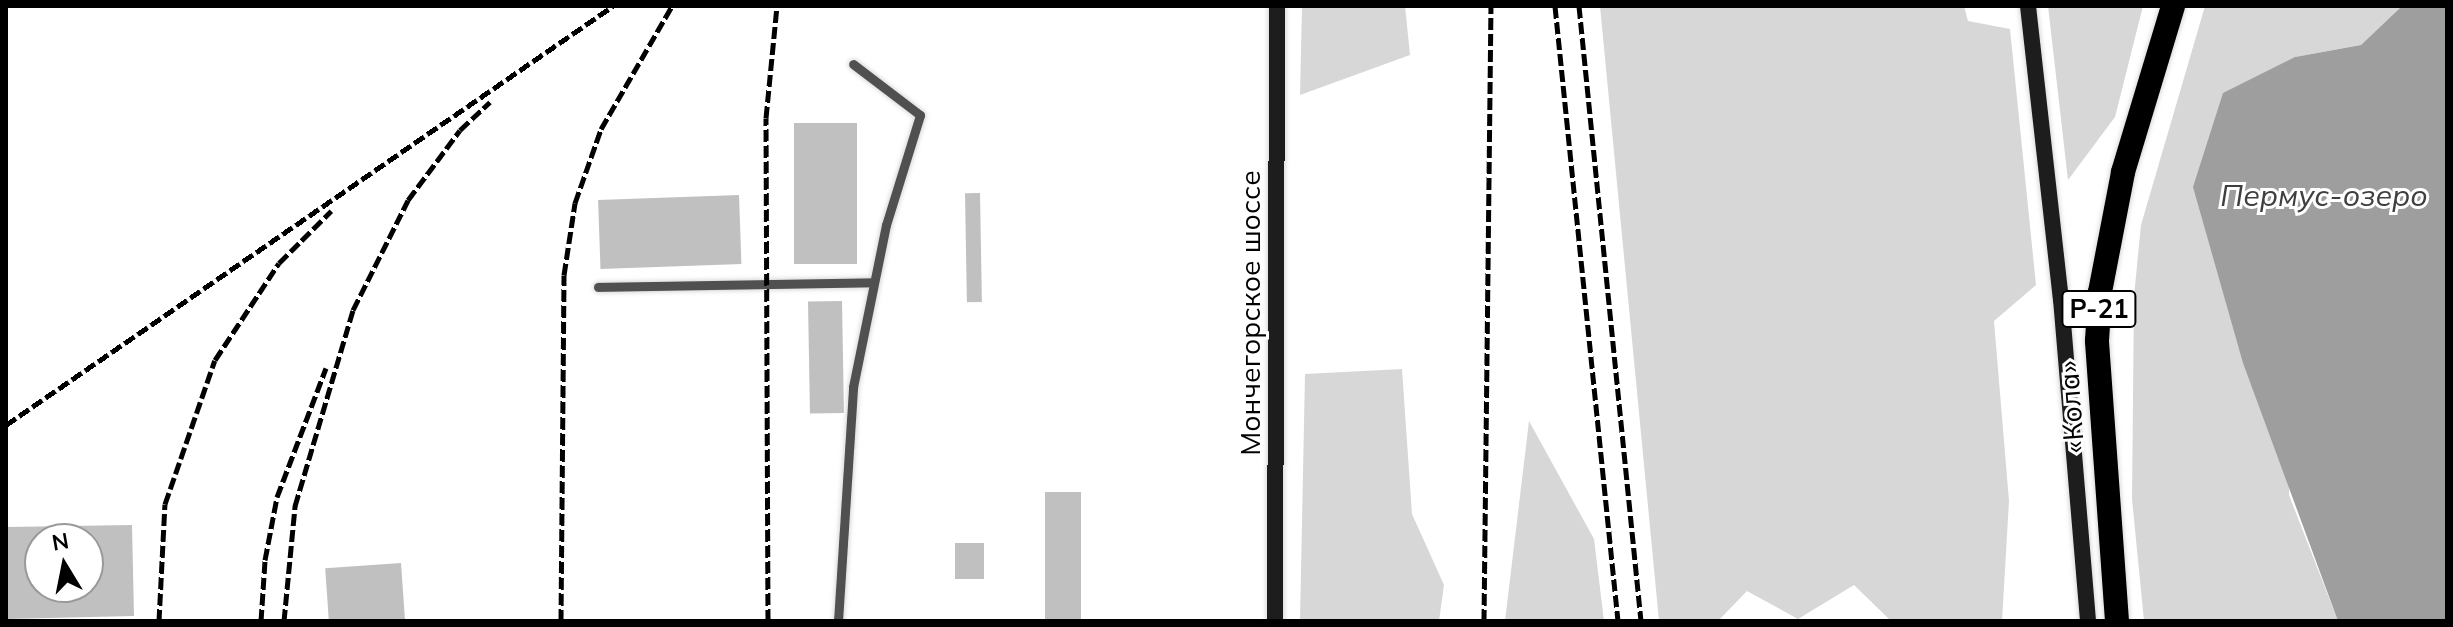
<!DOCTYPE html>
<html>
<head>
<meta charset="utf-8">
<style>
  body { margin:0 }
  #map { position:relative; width:2453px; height:627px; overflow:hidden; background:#fff; font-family:Mulish,sans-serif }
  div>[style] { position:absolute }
  .green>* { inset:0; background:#d7d7d7 }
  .water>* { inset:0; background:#9e9e9e }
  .building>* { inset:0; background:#c0c0c0; transform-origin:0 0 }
  .roads { filter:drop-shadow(0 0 2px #dbdbdb) drop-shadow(0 0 2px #dbdbdb) }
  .lane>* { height:9px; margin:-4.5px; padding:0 4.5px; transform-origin:4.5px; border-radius:4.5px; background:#505050 }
  .secondary>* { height:16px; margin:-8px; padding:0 8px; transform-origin:8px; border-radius:8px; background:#1d1d1d }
  .highway>* { height:24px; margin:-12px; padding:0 12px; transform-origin:12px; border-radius:12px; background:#000 }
  .rail>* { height:5px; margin-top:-2.5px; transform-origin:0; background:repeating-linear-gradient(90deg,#000 0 12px,transparent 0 16px) }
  span { translate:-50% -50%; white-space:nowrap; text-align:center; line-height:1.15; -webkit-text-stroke:6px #fff; paint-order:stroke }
  .shield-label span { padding:2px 6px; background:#fff; border:2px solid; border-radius:6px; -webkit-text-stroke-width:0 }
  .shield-label { font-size:26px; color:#000; font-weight:700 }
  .street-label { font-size:28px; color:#000 }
  .water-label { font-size:30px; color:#3f3f3f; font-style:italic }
  .frame { position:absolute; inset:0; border:8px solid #000; pointer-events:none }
  .north { position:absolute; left:24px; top:523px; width:80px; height:80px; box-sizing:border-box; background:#fff; border:2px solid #999; border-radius:50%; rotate:350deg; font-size:22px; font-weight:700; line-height:32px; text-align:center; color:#000 }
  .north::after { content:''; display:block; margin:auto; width:28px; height:36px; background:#000; clip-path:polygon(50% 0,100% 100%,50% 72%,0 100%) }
</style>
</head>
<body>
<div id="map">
  <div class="green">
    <div style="clip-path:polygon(1302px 6px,1405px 6px,1410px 55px,1300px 95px)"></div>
    <div style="clip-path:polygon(1600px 6px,1964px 6px,1968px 21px,2010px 29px,2036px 285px,1994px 321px,2009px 501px,2002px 621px,1891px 621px,1854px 585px,1798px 619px,1747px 591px,1718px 621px,1659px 621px)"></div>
    <div style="clip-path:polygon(2048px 6px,2143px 6px,2115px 117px,2068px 180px)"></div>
    <div style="clip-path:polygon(2205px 6px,2402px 6px,2361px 45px,2295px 57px,2289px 495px,2338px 621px,2144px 621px,2132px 499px,2134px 296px,2141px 225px)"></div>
    <div style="clip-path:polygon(1402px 369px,1412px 514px,1444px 585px,1439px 621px,1300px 621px,1305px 374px)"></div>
    <div style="clip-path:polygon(1529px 421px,1594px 539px,1604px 621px,1505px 621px)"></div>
  </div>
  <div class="water">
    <div style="clip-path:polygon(2402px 6px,2447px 6px,2447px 621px,2338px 621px,2243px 363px,2193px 187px,2223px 93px,2295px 57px,2361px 45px)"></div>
  </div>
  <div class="building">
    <div style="left:794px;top:123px;width:63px;height:141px"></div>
    <div style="left:980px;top:193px;width:109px;height:15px;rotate:89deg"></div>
    <div style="left:739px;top:195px;width:69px;height:141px;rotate:88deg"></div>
    <div style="left:842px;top:301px;width:112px;height:34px;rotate:89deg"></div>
    <div style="left:1045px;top:492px;width:36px;height:129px"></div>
    <div style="clip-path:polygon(evenodd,132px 525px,134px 616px,6px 619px,6px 527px,132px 525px,40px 539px,88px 539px,88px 587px,40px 587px,40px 539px)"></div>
    <div style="left:955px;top:543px;width:29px;height:36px"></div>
    <div style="left:401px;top:563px;width:58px;height:76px;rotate:86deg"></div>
  </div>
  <div class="roads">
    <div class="lane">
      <div style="left:598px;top:287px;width:274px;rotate:-1deg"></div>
      <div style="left:838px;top:621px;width:234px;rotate:-86.3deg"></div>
      <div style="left:853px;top:387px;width:165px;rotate:-78.5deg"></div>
      <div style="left:886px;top:225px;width:115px;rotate:-72.8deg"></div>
      <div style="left:920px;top:115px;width:84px;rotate:-142.7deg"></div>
    </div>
    <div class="secondary">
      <div style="left:2028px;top:6px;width:295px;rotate:83.6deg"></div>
      <div style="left:2061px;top:299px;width:323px;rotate:85.2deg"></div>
      <div style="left:1275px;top:621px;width:615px;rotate:-89.81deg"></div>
    </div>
    <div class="highway">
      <div style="left:2117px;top:621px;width:281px;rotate:-94.1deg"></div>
      <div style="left:2097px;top:341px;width:49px;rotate:-86.5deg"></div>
      <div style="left:2100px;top:292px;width:122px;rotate:-79.1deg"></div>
      <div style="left:2123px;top:172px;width:173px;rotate:-73.2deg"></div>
    </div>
  </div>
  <div class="rail">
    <div style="left:1555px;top:6px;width:618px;rotate:84.15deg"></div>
    <div style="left:1579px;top:6px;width:618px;rotate:84.24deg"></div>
    <div style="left:6px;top:425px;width:738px;rotate:-34.62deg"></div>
    <div style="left:159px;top:621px;width:117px;rotate:-87.1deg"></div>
    <div style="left:165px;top:504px;width:152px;rotate:-70.9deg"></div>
    <div style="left:215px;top:360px;width:116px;rotate:-56.6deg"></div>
    <div style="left:279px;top:263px;width:74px;rotate:-45deg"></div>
    <div style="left:261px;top:621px;width:61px;rotate:-86.2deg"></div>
    <div style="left:265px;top:560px;width:64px;rotate:-79.2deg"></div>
    <div style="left:277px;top:497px;width:138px;rotate:-69.2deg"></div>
    <div style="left:284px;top:621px;width:116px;rotate:-84.5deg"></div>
    <div style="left:295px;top:506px;width:204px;rotate:-73.5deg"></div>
    <div style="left:353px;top:310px;width:123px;rotate:-63.4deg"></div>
    <div style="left:408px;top:200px;width:87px;rotate:-53.4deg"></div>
    <div style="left:460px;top:130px;width:41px;rotate:-43deg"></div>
    <div style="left:561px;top:621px;width:346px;rotate:-89.5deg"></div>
    <div style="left:564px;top:275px;width:73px;rotate:-81.3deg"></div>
    <div style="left:575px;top:203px;width:78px;rotate:-70.6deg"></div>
    <div style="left:601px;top:129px;width:142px;rotate:-60deg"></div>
    <div style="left:768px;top:621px;width:503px;rotate:-90.23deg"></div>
    <div style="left:766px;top:118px;width:113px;rotate:-84.4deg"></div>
    <div style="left:1484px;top:621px;width:615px;rotate:-89.35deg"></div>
  </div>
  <div class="shield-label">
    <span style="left:2099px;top:309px">Р-21</span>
  </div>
  <div class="street-label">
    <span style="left:1250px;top:313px;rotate:-90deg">Мончегорское шоссе</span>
    <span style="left:2071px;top:407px;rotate:-94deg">«Кола»</span>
  </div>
  <div class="water-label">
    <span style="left:2324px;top:195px">Пермус-озеро</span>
  </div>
  <div class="frame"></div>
  <div class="north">N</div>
</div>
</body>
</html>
